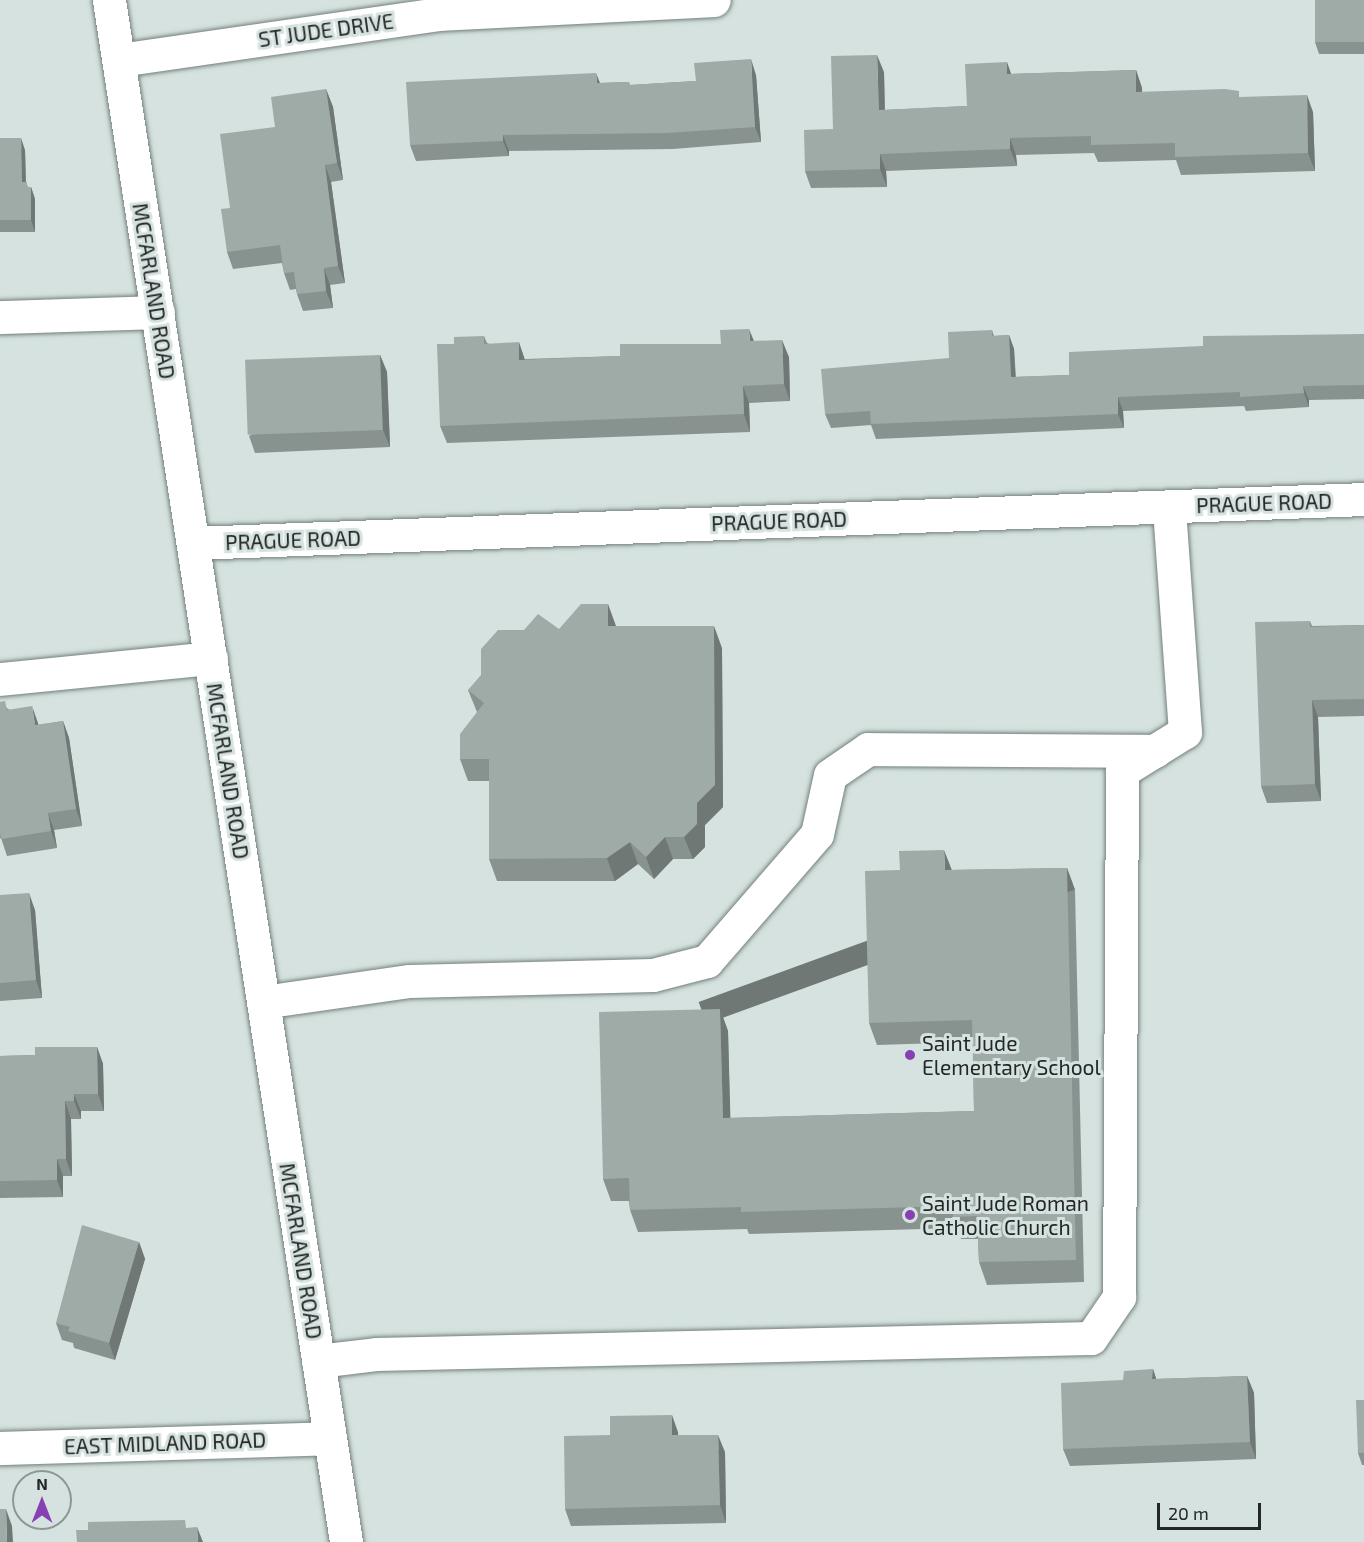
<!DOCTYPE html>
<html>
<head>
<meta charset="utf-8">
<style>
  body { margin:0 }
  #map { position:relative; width:1364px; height:1542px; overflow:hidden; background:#d5e2df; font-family:"Exo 2",sans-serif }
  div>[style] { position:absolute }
  .roads { filter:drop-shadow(0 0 2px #74807d) drop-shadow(0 0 2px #74807d) }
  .minor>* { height:33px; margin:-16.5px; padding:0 16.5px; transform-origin:16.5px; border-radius:16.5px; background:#fff }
  .wall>* { inset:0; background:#889390 }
  .shaded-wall>* { inset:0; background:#6f7875; transform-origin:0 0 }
  .building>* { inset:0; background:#9eaba7; transform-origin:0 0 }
  .dots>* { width:16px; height:16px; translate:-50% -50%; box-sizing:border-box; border:3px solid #d5e2df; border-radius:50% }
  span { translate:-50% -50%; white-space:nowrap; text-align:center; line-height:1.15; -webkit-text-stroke:6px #d5e2df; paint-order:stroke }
  .street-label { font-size:21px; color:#232726 }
  .poi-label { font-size:21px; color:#232726 }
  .left { translate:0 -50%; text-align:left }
  .north { position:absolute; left:12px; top:1470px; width:60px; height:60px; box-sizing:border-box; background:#d5e2df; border:2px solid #8e9795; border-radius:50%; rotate:0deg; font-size:16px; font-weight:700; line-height:24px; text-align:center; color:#232726 }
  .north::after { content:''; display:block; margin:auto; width:21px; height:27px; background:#8740b2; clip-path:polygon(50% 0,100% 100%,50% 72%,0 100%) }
  .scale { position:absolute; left:1157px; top:1503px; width:104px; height:27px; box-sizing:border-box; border:3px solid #232726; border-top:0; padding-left:8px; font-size:18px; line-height:21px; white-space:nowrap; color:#232726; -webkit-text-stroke:4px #d5e2df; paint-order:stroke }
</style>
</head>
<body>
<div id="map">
  <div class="roads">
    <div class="minor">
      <div style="left:109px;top:0;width:1560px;rotate:81.26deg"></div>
      <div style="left:119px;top:60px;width:323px;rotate:-8.2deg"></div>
      <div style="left:439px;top:14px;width:275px;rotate:-2.9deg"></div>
      <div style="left:0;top:317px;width:158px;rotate:-1.8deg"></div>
      <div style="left:193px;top:543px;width:1172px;rotate:-2.15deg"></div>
      <div style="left:0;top:679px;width:212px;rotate:-5.7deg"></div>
      <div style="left:263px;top:1002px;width:148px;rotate:-8.2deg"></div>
      <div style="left:409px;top:981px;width:244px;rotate:-1.4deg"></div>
      <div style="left:653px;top:975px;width:56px;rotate:-14.5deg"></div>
      <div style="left:707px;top:961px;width:168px;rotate:-49.1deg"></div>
      <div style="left:817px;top:834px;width:60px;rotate:-77.6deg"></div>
      <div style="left:830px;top:775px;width:46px;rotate:-34.4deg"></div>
      <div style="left:868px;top:749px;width:287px;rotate:0.4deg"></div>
      <div style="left:318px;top:1361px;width:58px;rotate:-6.9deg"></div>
      <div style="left:376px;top:1354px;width:715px;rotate:-1.28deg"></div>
      <div style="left:1091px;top:1338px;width:50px;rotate:-55.7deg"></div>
      <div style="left:1119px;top:1297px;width:526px;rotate:-89.67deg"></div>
      <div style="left:1122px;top:771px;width:74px;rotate:-31.8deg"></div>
      <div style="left:1185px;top:732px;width:226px;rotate:-94.1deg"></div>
      <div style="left:0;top:1448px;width:330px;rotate:-1.7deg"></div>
    </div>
  </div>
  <div class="wall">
    <div style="clip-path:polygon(1364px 0,1364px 54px,1319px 54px,1315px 42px)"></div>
    <div style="clip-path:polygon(1136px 70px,1142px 88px,1142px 92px,1241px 97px,1313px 112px,1315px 171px,1181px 175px,1176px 160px,1098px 162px,1094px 153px,1016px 155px,1017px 166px,886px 171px,887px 187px,811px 188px,805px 171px,833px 129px,884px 72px,885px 110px,967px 106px,1011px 74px)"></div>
    <div style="clip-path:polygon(756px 75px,761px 142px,673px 149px,509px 151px,509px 156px,416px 161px,410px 145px,600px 83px,629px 82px,630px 85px,696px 81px)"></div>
    <div style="clip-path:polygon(326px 89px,333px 107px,343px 180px,331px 182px,345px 283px,330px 285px,333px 308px,303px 311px,297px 294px,296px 289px,290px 290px,284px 273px,282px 263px,233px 269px,227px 252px,230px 208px,275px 127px)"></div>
    <div style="clip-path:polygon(0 138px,25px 150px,26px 182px,28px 187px,31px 187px,35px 199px,35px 232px,0 232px)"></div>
    <div style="clip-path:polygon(992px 330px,994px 336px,1009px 335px,1014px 349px,1016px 377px,1069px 375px,1203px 346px,1364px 334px,1364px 399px,1309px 400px,1309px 407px,1246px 411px,1244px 406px,1123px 411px,1124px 428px,876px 439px,871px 425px,831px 428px,825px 414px,949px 358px)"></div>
    <div style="clip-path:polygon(484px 336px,487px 343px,525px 359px,620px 356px,721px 344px,754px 341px,789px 357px,790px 401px,749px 403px,750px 432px,447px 443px,440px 426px,454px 344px)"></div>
    <div style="clip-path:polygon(380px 355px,387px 372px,390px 447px,255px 453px,249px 436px)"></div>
    <div style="clip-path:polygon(1310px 621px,1312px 626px,1364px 625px,1364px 716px,1318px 717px,1321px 801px,1267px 803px,1261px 786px)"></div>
    <div style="clip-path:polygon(616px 626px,722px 648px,723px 807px,705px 825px,705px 847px,693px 859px,673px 859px,654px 879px,638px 864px,615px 881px,497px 881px,489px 859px,489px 781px,468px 781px,460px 759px,477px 712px,468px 690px,559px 629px)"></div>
    <div style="clip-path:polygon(0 702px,8px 709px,39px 725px,63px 721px,69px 738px,82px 826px,54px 830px,57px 848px,7px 856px,1px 838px,0 839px)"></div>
    <div style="clip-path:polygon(1067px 868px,1075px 890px,1084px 1282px,987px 1285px,979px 1262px,978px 1239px,961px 1239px,958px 1228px,749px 1234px,747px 1229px,638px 1232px,630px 1210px,629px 1201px,611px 1201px,603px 1179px,720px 1009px,728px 1031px,730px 1118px,974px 1111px,973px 1042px,877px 1045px,869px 1023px,952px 870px)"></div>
    <div style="clip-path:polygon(0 895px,35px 910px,42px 998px,0 1001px)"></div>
    <div style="clip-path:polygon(97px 1047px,103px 1064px,104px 1111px,81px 1111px,81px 1119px,71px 1119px,72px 1176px,63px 1176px,63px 1197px,0 1198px,0 1056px,35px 1055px)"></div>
    <div style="clip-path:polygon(139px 1242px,145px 1259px,115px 1360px,74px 1348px,73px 1343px,62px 1340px,56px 1323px)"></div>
    <div style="clip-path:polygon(1153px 1369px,1156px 1379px,1247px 1376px,1254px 1393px,1256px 1459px,1070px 1466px,1063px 1449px,1123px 1380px)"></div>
    <div style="clip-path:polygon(1364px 1400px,1364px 1465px,1362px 1465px,1358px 1453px)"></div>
    <div style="clip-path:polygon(678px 1432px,678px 1435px,725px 1452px,726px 1523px,571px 1526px,565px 1509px)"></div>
  </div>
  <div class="shaded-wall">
    <div style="clip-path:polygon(877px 55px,884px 72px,885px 127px,879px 110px)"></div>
    <div style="clip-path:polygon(751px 59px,756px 75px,761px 142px,755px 127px)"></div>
    <div style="clip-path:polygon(1007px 62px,1013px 79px,1007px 74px)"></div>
    <div style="clip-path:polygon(1136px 70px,1142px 88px,1143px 110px,1136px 92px)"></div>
    <div style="clip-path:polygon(596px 73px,602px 88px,597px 83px)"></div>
    <div style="clip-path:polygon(326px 89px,333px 107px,343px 180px,337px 163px)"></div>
    <div style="clip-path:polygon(1307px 95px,1313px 112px,1315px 171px,1308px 153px)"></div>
    <div style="clip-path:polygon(503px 135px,509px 151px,509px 156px,503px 141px)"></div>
    <div style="clip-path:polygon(21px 138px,25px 150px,26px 194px,22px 182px)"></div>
    <div style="clip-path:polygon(1010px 138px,1016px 155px,1017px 166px,1010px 149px)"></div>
    <div style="clip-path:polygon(880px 154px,886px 171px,887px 187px,880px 169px)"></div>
    <div style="clip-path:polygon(325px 165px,331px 182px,345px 283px,338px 266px)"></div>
    <div style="clip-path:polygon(31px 187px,35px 199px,35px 232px,31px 220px)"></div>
    <div style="clip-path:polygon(324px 268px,330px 285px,333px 308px,326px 291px)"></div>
    <div style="clip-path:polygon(749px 329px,756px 346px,750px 341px)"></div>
    <div style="clip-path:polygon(1009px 335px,1014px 349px,1016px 391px,1011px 377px)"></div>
    <div style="clip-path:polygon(782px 340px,789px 357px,790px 401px,784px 384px)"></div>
    <div style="clip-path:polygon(519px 342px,525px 360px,519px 360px)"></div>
    <div style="clip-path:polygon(380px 355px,387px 372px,390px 447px,383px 430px)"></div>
    <div style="clip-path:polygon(743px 386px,749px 403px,750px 432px,744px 414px)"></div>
    <div style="clip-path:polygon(1303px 386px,1309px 400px,1309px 407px,1304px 393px)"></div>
    <div style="clip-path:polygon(1118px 397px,1123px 411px,1124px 428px,1118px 414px)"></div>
    <div style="clip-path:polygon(608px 604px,616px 626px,608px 626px)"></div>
    <div style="clip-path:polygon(714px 626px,722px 648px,723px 807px,705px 825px,705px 847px,693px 859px,684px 837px,697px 803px)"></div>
    <div style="clip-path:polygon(1312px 700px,1318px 717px,1321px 801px,1315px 784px)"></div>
    <div style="clip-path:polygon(32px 706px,38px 723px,41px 742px,35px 725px)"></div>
    <div style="clip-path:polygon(63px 721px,69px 738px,82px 826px,76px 809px)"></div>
    <div style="clip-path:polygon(48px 813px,54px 830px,57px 848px,51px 831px)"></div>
    <div style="clip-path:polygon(665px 837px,673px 859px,654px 879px,646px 857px)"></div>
    <div style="clip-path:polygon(630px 842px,638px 864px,615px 881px,607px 858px)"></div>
    <div style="clip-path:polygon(944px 850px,953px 873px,945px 870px)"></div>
    <div style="left:1067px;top:868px;width:23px;height:392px;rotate:70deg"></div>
    <div style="clip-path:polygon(29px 893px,35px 910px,42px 998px,36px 980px)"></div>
    <div style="clip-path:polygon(720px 1009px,728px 1031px,731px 1140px,723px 1118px)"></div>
    <div style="clip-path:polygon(97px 1047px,103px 1064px,104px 1111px,98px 1094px)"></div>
    <div style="clip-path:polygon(74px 1094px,81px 1111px,81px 1119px,74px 1101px)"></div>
    <div style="clip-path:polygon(65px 1101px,71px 1119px,72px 1176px,66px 1159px)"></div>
    <div style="clip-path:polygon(57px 1159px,63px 1176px,63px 1197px,57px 1180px)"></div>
    <div style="clip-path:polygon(139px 1242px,145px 1259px,115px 1360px,109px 1343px)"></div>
    <div style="clip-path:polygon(1153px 1369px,1159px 1387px,1152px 1379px)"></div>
    <div style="clip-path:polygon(1247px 1376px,1254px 1393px,1256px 1459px,1250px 1442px)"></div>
    <div style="clip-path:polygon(672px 1415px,678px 1432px,679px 1452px,672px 1435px)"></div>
    <div style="clip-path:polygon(718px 1435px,725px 1452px,726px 1523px,720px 1505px)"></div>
    <div style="clip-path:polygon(6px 1509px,12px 1526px,13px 1542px,7px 1542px)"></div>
    <div style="clip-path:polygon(197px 1527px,203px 1542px,198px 1542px)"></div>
  </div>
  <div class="building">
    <div style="left:1315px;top:0;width:49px;height:42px"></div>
    <div style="clip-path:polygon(877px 55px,879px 110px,967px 106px,965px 64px,1007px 62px,1007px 74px,1136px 70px,1136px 92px,1225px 89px,1239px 91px,1239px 97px,1307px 95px,1308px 153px,1175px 157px,1175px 143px,1091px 145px,1091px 136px,1010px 138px,1010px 149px,880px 154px,880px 169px,805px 171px,804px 130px,833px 129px,831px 56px)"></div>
    <div style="clip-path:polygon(751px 59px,755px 127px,667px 133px,503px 135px,503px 141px,410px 145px,406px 82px,596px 73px,597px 83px,629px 82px,629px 85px,696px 81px,694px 63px)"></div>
    <div style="clip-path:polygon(326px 89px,337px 163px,325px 165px,338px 266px,324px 268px,326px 291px,297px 294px,294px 272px,284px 273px,280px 245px,227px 252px,221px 209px,230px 208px,220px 134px,275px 127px,271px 97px)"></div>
    <div style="clip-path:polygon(0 138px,21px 138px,22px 182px,27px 182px,27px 187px,31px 187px,31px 220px,0 220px)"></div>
    <div style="clip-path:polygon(749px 329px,750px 341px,782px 340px,784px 384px,743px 386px,744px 414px,440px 426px,437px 344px,454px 344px,454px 337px,484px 336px,484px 344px,519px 342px,519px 360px,620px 356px,620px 344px,721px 344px,720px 330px)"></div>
    <div style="clip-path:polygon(992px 330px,992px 336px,1009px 335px,1011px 377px,1069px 375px,1069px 352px,1203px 346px,1203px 336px,1364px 334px,1364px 385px,1303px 386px,1304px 393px,1240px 397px,1240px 392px,1118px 397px,1118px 414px,871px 424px,870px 411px,825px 414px,821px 369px,949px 358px,948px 332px)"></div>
    <div style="left:380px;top:355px;width:75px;height:135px;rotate:88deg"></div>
    <div style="clip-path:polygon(581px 604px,608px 604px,608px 626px,714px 626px,715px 785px,697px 803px,697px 824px,684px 837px,665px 837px,646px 857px,630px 842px,607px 858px,489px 859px,489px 759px,460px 759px,460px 734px,484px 703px,468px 690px,481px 675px,481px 649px,498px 630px,524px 630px,538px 614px,559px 629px)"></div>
    <div style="clip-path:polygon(1310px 621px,1310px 627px,1364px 625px,1364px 699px,1312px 700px,1315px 784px,1261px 786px,1255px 622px)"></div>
    <div style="clip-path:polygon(5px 701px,7px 710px,32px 706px,35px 725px,63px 721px,76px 809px,48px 813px,51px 831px,1px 839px,0 832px,0 702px)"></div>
    <div style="clip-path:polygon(944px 850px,945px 870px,1067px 868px,1076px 1260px,979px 1262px,977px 1216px,953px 1217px,953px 1206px,741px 1212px,741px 1207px,630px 1210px,629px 1178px,603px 1179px,599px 1012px,720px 1009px,723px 1118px,974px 1111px,972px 1020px,869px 1023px,865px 871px,900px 870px,899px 851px)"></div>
    <div style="clip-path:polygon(29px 893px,36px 980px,0 983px,0 895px)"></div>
    <div style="clip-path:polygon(35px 1047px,97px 1047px,98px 1094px,74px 1094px,74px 1101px,65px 1101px,66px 1159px,57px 1159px,57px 1180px,0 1181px,0 1056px,35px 1055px)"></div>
    <div style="clip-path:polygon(82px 1225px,139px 1242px,109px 1343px,68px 1331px,70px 1327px,56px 1323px)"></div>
    <div style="clip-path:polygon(1153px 1369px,1152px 1379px,1247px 1376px,1250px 1442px,1063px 1449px,1061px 1383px,1123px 1380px,1124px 1371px)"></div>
    <div style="clip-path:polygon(1356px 1400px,1364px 1400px,1364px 1453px,1358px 1453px)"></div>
    <div style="clip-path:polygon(672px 1415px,672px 1435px,718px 1435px,720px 1505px,565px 1509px,564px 1436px,610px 1435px,610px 1416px)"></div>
    <div style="clip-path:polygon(0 1509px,6px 1509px,7px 1542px,0 1542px)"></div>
    <div style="clip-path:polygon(185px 1520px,186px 1528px,197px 1527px,198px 1542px,77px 1542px,76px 1530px,88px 1530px,88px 1522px)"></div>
  </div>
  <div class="dots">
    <div style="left:910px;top:1055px;background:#8740b2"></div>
    <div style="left:910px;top:1215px;background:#8740b2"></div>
  </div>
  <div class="street-label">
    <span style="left:326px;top:30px;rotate:-8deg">ST JUDE DRIVE</span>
    <span style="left:154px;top:291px;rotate:81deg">MCFARLAND ROAD</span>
    <span style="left:1264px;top:503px;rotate:-2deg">PRAGUE ROAD</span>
    <span style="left:779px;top:521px;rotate:-2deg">PRAGUE ROAD</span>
    <span style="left:293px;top:540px;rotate:-2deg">PRAGUE ROAD</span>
    <span style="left:228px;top:771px;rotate:81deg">MCFARLAND ROAD</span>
    <span style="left:301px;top:1251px;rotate:81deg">MCFARLAND ROAD</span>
    <span style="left:165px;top:1443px;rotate:-2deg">EAST MIDLAND ROAD</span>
  </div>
  <div class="poi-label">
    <span class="left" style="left:922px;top:1055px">Saint Jude<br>Elementary School</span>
    <span class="left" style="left:922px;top:1215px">Saint Jude Roman<br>Catholic Church</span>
  </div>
  <div class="north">N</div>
  <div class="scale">20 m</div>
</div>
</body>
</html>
